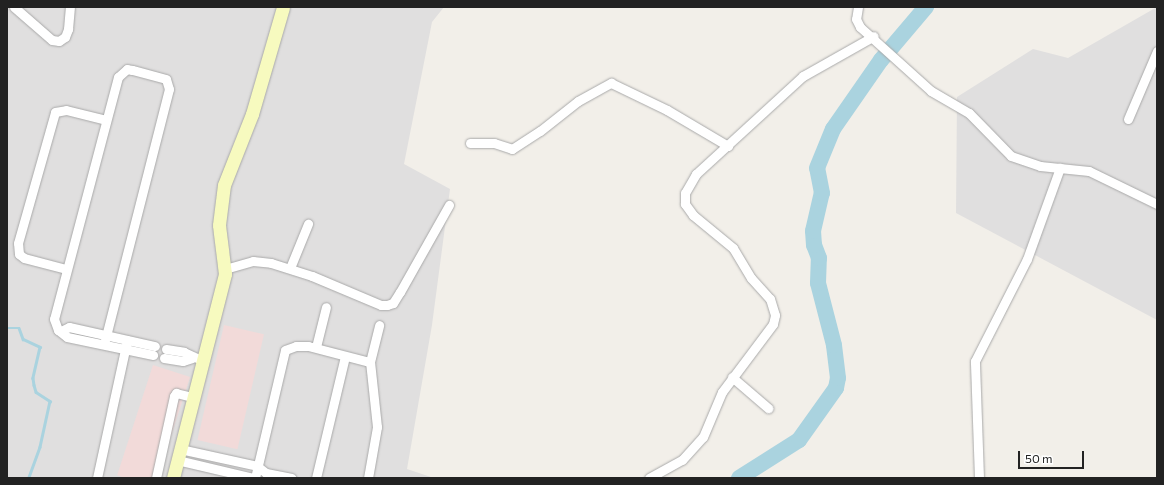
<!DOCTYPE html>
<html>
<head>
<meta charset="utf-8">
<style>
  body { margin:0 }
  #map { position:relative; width:1164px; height:485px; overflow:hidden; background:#f2efe9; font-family:Commissioner,sans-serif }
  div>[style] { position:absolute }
  .residential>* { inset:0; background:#e0dfdf }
  .commercial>* { inset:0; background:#f2dad9; transform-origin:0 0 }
  .stream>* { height:2.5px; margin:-1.25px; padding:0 1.25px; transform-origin:1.25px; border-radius:1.25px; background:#aad3df }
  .river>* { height:16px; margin:-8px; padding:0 8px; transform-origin:8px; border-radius:8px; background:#aad3df }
  .roads { filter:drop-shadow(0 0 1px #a9a9a9) drop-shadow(0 0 1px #a9a9a9) }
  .minor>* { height:9px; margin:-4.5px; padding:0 4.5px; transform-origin:4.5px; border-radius:4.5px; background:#fff }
  .secondary>* { height:13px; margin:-6.5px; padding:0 6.5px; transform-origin:6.5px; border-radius:6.5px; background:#f7fabf }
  span { translate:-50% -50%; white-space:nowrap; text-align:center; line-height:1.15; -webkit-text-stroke:3px #fff; paint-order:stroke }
  .frame { position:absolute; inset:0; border:8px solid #222; pointer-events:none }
  .scale { position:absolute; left:1018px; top:451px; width:66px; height:18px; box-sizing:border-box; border:2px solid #222; border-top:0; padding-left:5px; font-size:12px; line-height:14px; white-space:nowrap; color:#222; -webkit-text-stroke:3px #fff; paint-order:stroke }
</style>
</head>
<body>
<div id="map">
  <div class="residential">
    <div style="clip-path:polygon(7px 7px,444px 7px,432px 22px,404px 164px,450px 189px,432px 325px,407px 469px,434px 478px,7px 478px)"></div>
    <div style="clip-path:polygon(1157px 7px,1157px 320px,956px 213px,957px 97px,1033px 49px,1068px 58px)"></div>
  </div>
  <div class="commercial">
    <div style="left:224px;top:325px;width:41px;height:118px;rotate:13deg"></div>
    <div style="left:153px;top:365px;width:39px;height:116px;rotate:18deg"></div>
  </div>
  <div class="stream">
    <div style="left:7px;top:328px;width:12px"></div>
    <div style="left:19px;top:328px;width:12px;rotate:70deg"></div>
    <div style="left:23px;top:339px;width:19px;rotate:25deg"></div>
    <div style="left:40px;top:347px;width:32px;rotate:103deg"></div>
    <div style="left:33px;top:378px;width:7px;rotate:82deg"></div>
    <div style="left:34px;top:385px;width:7px;rotate:74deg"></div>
    <div style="left:36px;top:392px;width:17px;rotate:33deg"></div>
    <div style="left:50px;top:401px;width:47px;rotate:102.3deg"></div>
    <div style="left:40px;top:447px;width:33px;rotate:110deg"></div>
  </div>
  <div class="river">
    <div style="left:739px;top:478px;width:71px;rotate:-32.3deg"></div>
    <div style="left:799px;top:440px;width:64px;rotate:-54.6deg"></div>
    <div style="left:836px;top:388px;width:10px;rotate:-79deg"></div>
    <div style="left:838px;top:378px;width:33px;rotate:-97deg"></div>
    <div style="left:834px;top:345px;width:64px;rotate:-104.5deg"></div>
    <div style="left:818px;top:283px;width:25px;rotate:-88deg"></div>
    <div style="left:819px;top:258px;width:14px;rotate:-111deg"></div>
    <div style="left:814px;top:245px;width:14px;rotate:-94deg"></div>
    <div style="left:813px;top:231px;width:39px;rotate:-77deg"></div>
    <div style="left:822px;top:193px;width:25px;rotate:-101deg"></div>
    <div style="left:817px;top:168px;width:42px;rotate:-67.7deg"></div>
    <div style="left:833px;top:129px;width:84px;rotate:-55.2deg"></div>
    <div style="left:881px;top:60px;width:70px;rotate:-49.7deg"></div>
  </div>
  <div class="roads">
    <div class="minor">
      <div style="left:14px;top:7px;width:50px;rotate:41deg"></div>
      <div style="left:52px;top:40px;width:7px;rotate:8deg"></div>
      <div style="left:59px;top:41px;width:7px;rotate:-34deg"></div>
      <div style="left:65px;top:37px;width:9px;rotate:-69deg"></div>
      <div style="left:68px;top:29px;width:22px;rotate:-85deg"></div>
      <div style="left:858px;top:7px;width:12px;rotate:99deg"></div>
      <div style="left:856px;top:19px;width:9px;rotate:63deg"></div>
      <div style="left:860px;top:27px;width:96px;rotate:42deg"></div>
      <div style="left:931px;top:91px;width:44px;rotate:30.1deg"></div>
      <div style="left:969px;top:113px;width:60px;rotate:45.7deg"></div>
      <div style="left:1011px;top:156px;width:31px;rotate:19deg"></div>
      <div style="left:1040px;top:166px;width:49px;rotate:5.8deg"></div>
      <div style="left:1089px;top:171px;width:76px;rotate:25.9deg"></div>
      <div style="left:1128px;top:119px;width:74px;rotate:-66.9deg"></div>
      <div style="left:470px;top:143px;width:24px"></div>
      <div style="left:494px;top:143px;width:19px;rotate:18deg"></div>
      <div style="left:512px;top:149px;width:33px;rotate:-33deg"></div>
      <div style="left:540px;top:131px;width:48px;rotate:-38.3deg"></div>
      <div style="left:578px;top:101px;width:38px;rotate:-29deg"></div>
      <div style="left:611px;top:83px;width:62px;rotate:25.7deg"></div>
      <div style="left:667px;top:110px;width:71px;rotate:30.5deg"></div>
      <div style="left:290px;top:268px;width:48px;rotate:-67.8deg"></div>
      <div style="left:66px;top:269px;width:43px;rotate:-165.3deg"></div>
      <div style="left:24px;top:258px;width:6px;rotate:-141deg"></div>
      <div style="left:19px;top:254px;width:11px;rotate:-95deg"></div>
      <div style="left:18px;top:243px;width:136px;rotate:-74.2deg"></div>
      <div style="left:55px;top:112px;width:11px;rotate:-10deg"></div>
      <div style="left:66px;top:110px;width:41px;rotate:14deg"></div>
      <div style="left:225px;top:269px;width:29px;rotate:-16deg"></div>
      <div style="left:253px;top:261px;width:18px;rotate:6deg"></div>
      <div style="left:271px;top:263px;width:43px;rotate:17.6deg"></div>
      <div style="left:312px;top:276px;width:75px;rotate:22.8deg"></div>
      <div style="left:381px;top:305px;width:6px"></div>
      <div style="left:387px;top:305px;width:6px;rotate:-18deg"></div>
      <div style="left:393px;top:303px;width:13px;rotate:-58deg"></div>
      <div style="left:400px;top:292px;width:100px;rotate:-60.6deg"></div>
      <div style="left:61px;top:331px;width:9px;rotate:-27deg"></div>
      <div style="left:69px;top:327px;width:88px;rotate:12.5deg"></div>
      <div style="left:104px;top:344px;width:263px;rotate:-75.7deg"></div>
      <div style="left:169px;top:89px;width:10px;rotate:-107deg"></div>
      <div style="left:166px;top:79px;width:35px;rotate:-165deg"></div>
      <div style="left:132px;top:70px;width:5px;rotate:-169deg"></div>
      <div style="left:127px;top:69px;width:12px;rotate:138deg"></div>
      <div style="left:118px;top:77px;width:250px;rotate:104.8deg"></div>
      <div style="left:54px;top:319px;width:12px;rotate:70deg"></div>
      <div style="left:58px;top:330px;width:11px;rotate:38deg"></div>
      <div style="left:67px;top:337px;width:88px;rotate:11.8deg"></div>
      <div style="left:316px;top:347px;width:41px;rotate:-76deg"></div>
      <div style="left:166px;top:349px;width:18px;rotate:9deg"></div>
      <div style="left:184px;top:352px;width:19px;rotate:25deg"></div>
      <div style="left:164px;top:358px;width:19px;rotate:9deg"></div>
      <div style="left:183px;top:361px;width:9px;rotate:-18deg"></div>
      <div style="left:732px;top:377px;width:48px;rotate:40.7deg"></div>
      <div style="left:180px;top:449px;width:79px;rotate:12.4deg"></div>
      <div style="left:257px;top:466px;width:11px;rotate:38deg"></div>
      <div style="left:266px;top:473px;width:26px;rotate:11deg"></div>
      <div style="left:177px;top:460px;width:78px;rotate:13.3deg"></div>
      <div style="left:97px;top:478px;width:141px;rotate:-77.7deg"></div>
      <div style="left:156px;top:478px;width:84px;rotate:-77.6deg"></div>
      <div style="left:174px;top:396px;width:4px;rotate:-56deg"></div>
      <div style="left:176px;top:393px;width:16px;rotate:14deg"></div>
      <div style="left:255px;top:478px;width:131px;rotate:-76.8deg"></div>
      <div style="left:285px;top:350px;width:12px;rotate:-20deg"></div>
      <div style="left:296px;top:346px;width:12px"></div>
      <div style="left:308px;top:346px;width:64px;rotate:14.5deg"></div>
      <div style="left:316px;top:478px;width:125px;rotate:-76.6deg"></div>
      <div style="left:368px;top:478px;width:52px;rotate:-80deg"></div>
      <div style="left:377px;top:427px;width:65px;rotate:-96.1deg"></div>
      <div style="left:370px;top:362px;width:38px;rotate:-76deg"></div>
      <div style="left:649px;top:478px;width:38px;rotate:-29deg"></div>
      <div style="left:682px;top:460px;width:31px;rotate:-48deg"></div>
      <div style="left:703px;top:437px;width:49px;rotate:-67.1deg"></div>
      <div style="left:722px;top:392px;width:85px;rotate:-53.1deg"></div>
      <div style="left:773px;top:324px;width:9px;rotate:-77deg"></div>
      <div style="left:775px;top:315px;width:17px;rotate:-107deg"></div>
      <div style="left:770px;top:299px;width:28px;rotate:-132deg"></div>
      <div style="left:751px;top:278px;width:35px;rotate:-121deg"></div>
      <div style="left:733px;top:248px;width:52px;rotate:-140.5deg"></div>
      <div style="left:693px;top:215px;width:14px;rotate:-126deg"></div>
      <div style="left:685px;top:204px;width:11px;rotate:-90deg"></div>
      <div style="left:685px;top:193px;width:22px;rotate:-60deg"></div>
      <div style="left:696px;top:174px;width:145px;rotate:-42.5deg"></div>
      <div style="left:803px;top:76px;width:81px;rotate:-29.4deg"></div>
      <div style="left:979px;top:478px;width:117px;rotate:-92deg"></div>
      <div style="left:975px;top:361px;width:114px;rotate:-63deg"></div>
      <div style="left:1027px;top:259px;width:97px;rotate:-70.1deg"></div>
    </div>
    <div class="secondary">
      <div style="left:173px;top:478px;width:211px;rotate:-75.7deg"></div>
      <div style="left:225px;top:274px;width:49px;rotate:-97deg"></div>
      <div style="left:219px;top:225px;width:40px;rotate:-82.9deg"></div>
      <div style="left:224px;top:185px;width:76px;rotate:-68.5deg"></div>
      <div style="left:252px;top:114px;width:111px;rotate:-73.8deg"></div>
    </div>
  </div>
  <div class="frame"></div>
  <div class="scale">50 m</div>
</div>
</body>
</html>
